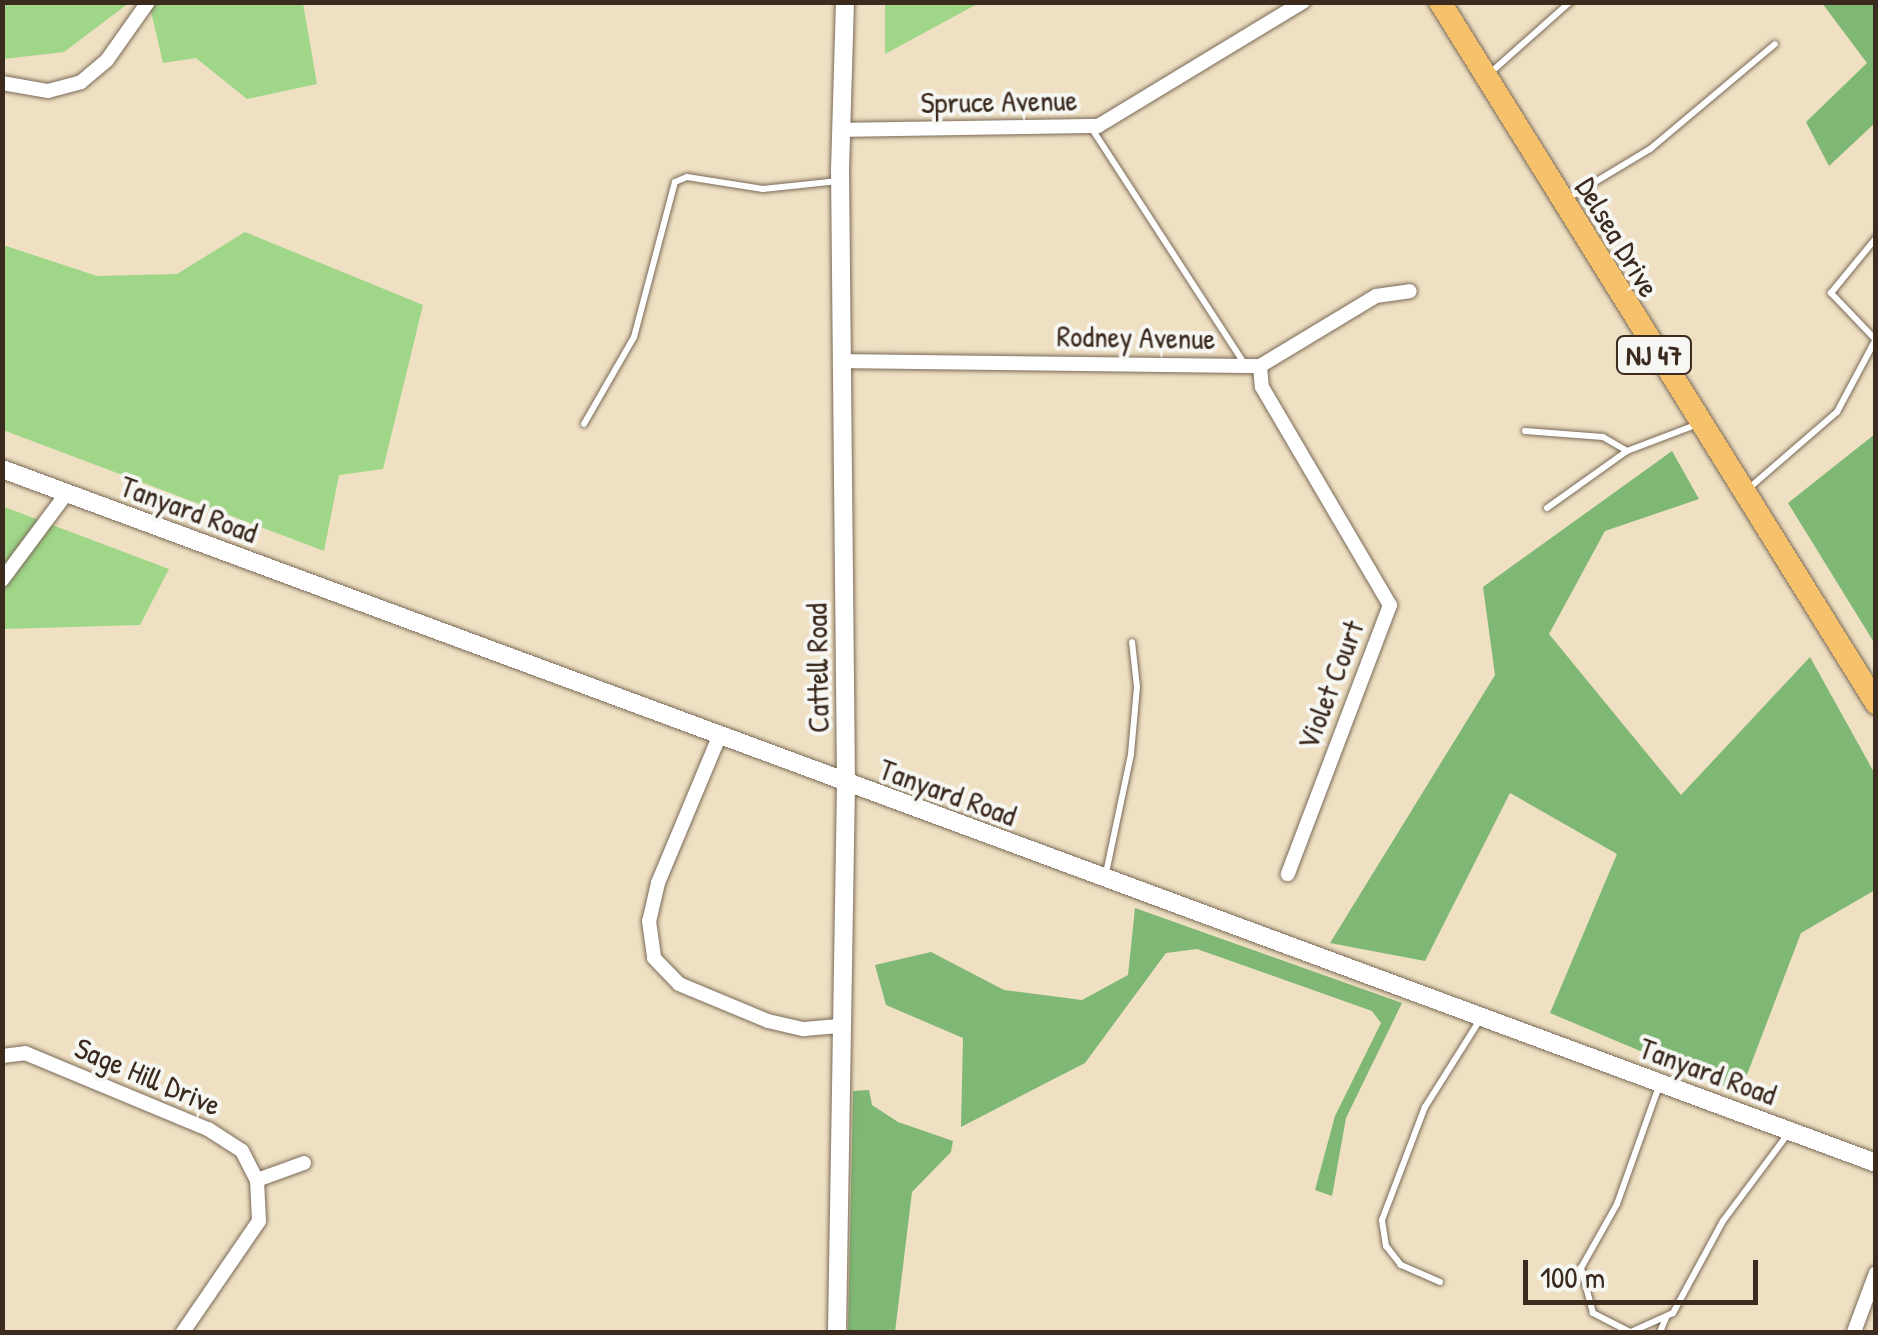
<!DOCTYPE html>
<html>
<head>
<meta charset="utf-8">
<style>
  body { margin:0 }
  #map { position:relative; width:1878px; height:1335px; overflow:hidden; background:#efe0c3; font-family:"Patrick Hand",sans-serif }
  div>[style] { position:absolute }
  .green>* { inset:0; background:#9fd688 }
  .forest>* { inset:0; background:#7fb774 }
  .roads { filter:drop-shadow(0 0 2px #7a6a58) drop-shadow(0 0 2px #7a6a58) }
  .service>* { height:6px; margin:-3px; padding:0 3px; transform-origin:3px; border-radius:3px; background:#fff }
  .minor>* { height:14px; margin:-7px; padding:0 7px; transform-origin:7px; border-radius:7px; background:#fff }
  .tertiary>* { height:18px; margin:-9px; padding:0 9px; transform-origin:9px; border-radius:9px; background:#fff }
  .primary>* { height:22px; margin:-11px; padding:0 11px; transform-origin:11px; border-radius:11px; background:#f5c16b }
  span { translate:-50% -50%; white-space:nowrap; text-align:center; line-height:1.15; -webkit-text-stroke:8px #f6f6f2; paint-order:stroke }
  .shield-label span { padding:2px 8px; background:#f6f6f2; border:2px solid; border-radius:8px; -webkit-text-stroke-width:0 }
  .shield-label { font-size:28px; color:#3b2a1e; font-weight:700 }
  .street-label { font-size:30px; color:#3b2a1e }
  .frame { position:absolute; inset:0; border:5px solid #3b2a1e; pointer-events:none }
  .scale { position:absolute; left:1523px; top:1260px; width:235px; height:45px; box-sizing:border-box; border:5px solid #3b2a1e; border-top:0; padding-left:12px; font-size:30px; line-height:35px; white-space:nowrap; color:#3b2a1e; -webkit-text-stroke:8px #f6f6f2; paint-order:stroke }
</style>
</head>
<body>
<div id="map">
  <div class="green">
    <div style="clip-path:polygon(2px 3px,3px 2px,129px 3px,64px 52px,3px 59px)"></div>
    <div style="clip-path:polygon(149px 3px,303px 3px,317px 84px,247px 99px,196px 58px,163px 63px)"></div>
    <div style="clip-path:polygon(885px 3px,885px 2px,979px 3px,885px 54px)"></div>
    <div style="clip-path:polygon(245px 232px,423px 305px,383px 469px,339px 475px,324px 551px,3px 430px,3px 245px,97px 276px,177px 274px)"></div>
    <div style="clip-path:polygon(2px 506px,169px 569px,140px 625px,3px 629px)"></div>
  </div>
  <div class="forest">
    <div style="clip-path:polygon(1822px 3px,1876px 3px,1875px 123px,1829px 166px,1806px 122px,1867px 63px)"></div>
    <div style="clip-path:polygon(1875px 434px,1875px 644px,1788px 503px)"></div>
    <div style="clip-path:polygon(1672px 451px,1699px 499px,1605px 531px,1549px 634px,1681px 795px,1810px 657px,1875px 774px,1875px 890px,1801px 933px,1740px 1093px,1550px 1013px,1617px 854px,1510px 793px,1425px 961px,1330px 943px,1495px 675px,1483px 587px)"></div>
    <div style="clip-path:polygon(1135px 908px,1402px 1003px,1346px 1118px,1332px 1196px,1315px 1190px,1335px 1116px,1381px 1023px,1372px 1011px,1197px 949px,1166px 953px,1085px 1063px,961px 1127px,963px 1038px,886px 1005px,875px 965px,931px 952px,1004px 990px,1082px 1000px,1128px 975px)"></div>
    <div style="clip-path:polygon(869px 1090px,872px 1105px,898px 1122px,953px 1141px,951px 1152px,912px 1192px,895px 1332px,848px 1332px,853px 1091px)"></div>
  </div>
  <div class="roads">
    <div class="service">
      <div style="left:1490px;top:73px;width:107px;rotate:-41.6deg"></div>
      <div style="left:1092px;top:129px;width:281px;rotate:57deg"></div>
      <div style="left:1567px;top:199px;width:97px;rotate:-31.1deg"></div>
      <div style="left:1650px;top:149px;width:163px;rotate:-40deg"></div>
      <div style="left:1875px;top:339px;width:64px;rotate:-133.7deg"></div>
      <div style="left:1831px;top:293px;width:71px;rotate:-50.7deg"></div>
      <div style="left:584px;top:424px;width:100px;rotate:-60.1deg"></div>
      <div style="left:634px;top:337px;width:160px;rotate:-75.2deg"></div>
      <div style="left:675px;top:182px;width:13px;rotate:-23deg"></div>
      <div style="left:687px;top:177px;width:77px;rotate:9deg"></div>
      <div style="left:763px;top:189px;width:76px;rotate:-6deg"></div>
      <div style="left:1525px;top:431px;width:78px;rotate:4.4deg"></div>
      <div style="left:1603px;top:437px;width:28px;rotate:30deg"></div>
      <div style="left:1627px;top:451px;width:76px;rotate:-20.8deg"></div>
      <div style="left:1748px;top:489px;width:118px;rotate:-40.9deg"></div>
      <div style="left:1837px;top:412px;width:83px;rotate:-61.9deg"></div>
      <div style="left:1547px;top:508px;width:98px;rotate:-35.5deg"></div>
      <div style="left:1106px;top:873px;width:122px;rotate:-78.1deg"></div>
      <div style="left:1131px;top:754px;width:67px;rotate:-84.9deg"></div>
      <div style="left:1137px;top:687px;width:45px;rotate:-96.3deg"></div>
      <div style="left:1440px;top:1282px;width:43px;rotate:-156.4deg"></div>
      <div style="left:1401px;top:1265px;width:24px;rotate:-128deg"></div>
      <div style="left:1386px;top:1246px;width:26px;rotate:-99deg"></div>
      <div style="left:1382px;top:1220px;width:121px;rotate:-69.2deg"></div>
      <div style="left:1425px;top:1107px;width:105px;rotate:-57.8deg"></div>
      <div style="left:1630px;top:1332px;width:42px;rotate:-152.8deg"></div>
      <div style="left:1593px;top:1313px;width:47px;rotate:-104.9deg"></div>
      <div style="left:1581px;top:1268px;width:73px;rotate:-60.6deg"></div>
      <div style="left:1617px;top:1204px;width:128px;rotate:-70.4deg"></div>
      <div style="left:1631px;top:1332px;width:46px;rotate:-24.3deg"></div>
      <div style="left:1673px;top:1313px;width:105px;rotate:-61.5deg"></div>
      <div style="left:1723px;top:1221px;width:107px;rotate:-53.3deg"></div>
      <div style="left:1660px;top:1332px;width:15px;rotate:-67deg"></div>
    </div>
    <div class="minor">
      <div style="left:2px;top:83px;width:47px;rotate:9.9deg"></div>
      <div style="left:48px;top:91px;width:34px;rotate:-15deg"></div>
      <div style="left:81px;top:82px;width:34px;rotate:-40deg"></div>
      <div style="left:107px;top:60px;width:71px;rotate:-54.7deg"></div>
      <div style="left:841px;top:130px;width:257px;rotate:-0.9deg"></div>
      <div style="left:1098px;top:126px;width:240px;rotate:-31.2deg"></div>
      <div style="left:842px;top:361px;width:418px;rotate:0.7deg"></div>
      <div style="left:1260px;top:366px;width:135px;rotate:-31.1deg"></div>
      <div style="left:1376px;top:296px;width:34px;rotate:-8deg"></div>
      <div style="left:1260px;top:366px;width:21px;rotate:85deg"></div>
      <div style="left:1262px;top:387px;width:253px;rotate:59.6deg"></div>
      <div style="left:1390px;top:605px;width:288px;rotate:110.8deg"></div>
      <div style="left:2px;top:580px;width:107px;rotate:-53.3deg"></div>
      <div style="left:719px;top:737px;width:158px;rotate:112.7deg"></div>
      <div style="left:658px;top:883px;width:39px;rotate:103deg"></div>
      <div style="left:649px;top:921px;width:37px;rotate:82deg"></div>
      <div style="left:654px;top:958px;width:36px;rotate:46deg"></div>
      <div style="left:679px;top:984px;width:96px;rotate:22.6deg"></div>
      <div style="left:768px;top:1021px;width:37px;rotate:13deg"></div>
      <div style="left:804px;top:1029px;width:38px;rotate:-5deg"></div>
      <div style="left:2px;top:1056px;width:23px;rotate:-7deg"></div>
      <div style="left:25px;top:1053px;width:198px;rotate:22.6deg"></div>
      <div style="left:208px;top:1129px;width:40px;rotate:32.9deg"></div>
      <div style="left:242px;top:1151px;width:33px;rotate:63deg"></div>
      <div style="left:257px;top:1180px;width:41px;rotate:87.2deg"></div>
      <div style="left:259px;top:1221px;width:135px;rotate:124.4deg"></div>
      <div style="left:257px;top:1180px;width:50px;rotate:-19.9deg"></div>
      <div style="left:1854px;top:1332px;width:63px;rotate:-69.6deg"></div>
    </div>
    <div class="tertiary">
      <div style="left:2px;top:469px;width:1998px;rotate:20.32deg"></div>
      <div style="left:837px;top:1332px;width:549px;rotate:-89.06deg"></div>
      <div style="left:846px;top:783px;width:613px;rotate:-90.56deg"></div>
      <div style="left:840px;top:170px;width:168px;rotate:-88.3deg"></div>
    </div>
    <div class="primary">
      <div style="left:1440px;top:2px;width:826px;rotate:58.12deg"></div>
    </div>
  </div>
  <div class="shield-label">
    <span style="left:1654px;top:355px">NJ 47</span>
  </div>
  <div class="street-label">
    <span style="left:999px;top:101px;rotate:-1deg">Spruce Avenue</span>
    <span style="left:1618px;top:237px;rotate:59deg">Delsea Drive</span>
    <span style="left:1136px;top:337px;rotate:1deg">Rodney Avenue</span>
    <span style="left:189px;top:509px;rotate:20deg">Tanyard Road</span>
    <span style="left:817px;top:668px;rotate:-91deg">Cattell Road</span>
    <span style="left:1330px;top:685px;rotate:-69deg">Violet Court</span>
    <span style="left:948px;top:792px;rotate:20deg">Tanyard Road</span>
    <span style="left:1708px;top:1071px;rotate:20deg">Tanyard Road</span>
    <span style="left:148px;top:1076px;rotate:23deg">Sage Hill Drive</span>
  </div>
  <div class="frame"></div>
  <div class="scale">100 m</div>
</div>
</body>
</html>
